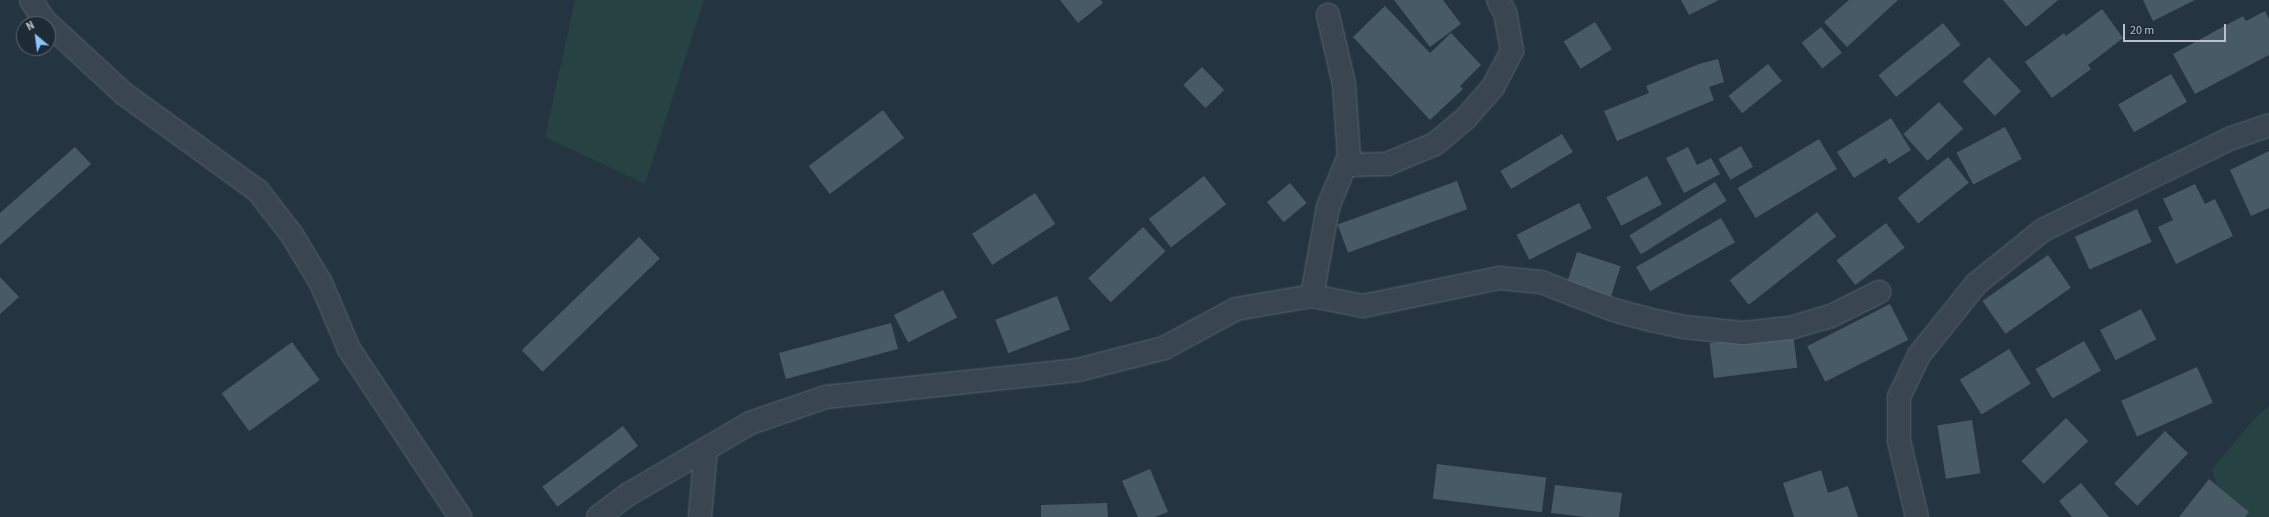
<!DOCTYPE html>
<html>
<head>
<meta charset="utf-8">
<style>
  body { margin:0 }
  #map { position:relative; width:2269px; height:517px; overflow:hidden; background:#253441; font-family:"Source Sans 3",sans-serif }
  div>[style] { position:absolute }
  .green>* { inset:0; background:#274242 }
  .building>* { inset:0; background:#495a67; transform-origin:0 0 }
  .roads { filter:drop-shadow(0 0 1px #57646e) drop-shadow(0 0 1px #57646e) }
  .street>* { height:22px; margin:-11px; padding:0 11px; transform-origin:11px; border-radius:11px; background:#394651 }
  span { translate:-50% -50%; white-space:nowrap; text-align:center; line-height:1.15; -webkit-text-stroke:3px #1e2b36; paint-order:stroke }
  .north { position:absolute; left:16px; top:16px; width:40px; height:40px; box-sizing:border-box; background:#1e2b36; border:1px solid #5b6772; border-radius:50%; rotate:331deg; font-size:11px; font-weight:700; line-height:16px; text-align:center; color:#b6c1cb }
  .north::after { content:''; display:block; margin:auto; width:14px; height:18px; background:#8bc3fb; clip-path:polygon(50% 0,100% 100%,50% 72%,0 100%) }
  .scale { position:absolute; left:2123px; top:24px; width:103px; height:18px; box-sizing:border-box; border:2px solid #b6c1cb; border-top:0; padding-left:5px; font-size:12px; line-height:14px; white-space:nowrap; color:#b6c1cb; -webkit-text-stroke:3px #1e2b36; paint-order:stroke }
</style>
</head>
<body>
<div id="map">
  <div class="green">
    <div style="clip-path:polygon(575px 0,704px 0,645px 184px,545px 137px)"></div>
    <div style="clip-path:polygon(2269px 406px,2269px 517px,2226px 517px,2212px 469px,2255px 418px)"></div>
  </div>
  <div class="building">
    <div style="clip-path:polygon(1060px 0,1101px 0,1103px 3px,1078px 23px)"></div>
    <div style="clip-path:polygon(1394px 0,1443px 0,1461px 24px,1430px 47px)"></div>
    <div style="clip-path:polygon(1681px 0,1719px 0,1689px 15px)"></div>
    <div style="clip-path:polygon(1849px 0,1898px 0,1847px 47px,1824px 22px)"></div>
    <div style="clip-path:polygon(2003px 0,2058px 0,2026px 27px)"></div>
    <div style="clip-path:polygon(2143px 0,2195px 0,2153px 21px)"></div>
    <div style="clip-path:polygon(1385px 6px,1430px 53px,1451px 33px,1481px 65px,1460px 86px,1463px 89px,1430px 120px,1353px 37px)"></div>
    <div style="clip-path:polygon(2102px 9px,2123px 38px,2088px 65px,2091px 69px,2052px 98px,2025px 62px,2064px 33px,2066px 36px)"></div>
    <div style="clip-path:polygon(2265px 11px,2269px 19px,2269px 55px,2195px 94px,2173px 54px,2243px 16px,2246px 21px)"></div>
    <div style="left:1595px;top:22px;width:32px;height:37px;rotate:58deg"></div>
    <div style="left:1943px;top:23px;width:28px;height:83px;rotate:51deg"></div>
    <div style="left:1821px;top:27px;width:33px;height:25px;rotate:51deg"></div>
    <div style="left:1989px;top:57px;width:47px;height:36px;rotate:47deg"></div>
    <div style="clip-path:polygon(1718px 59px,1724px 82px,1709px 87px,1714px 100px,1617px 141px,1604px 111px,1649px 93px,1646px 86px,1699px 64px)"></div>
    <div style="left:1768px;top:64px;width:22px;height:51px;rotate:51deg"></div>
    <div style="left:1202px;top:67px;width:32px;height:26px;rotate:46deg"></div>
    <div style="left:2171px;top:74px;width:32px;height:61px;rotate:60deg"></div>
    <div style="left:1939px;top:102px;width:36px;height:48px;rotate:48deg"></div>
    <div style="left:883px;top:110px;width:35px;height:93px;rotate:53deg"></div>
    <div style="clip-path:polygon(1891px 118px,1911px 150px,1889px 164px,1886px 158px,1854px 178px,1837px 152px)"></div>
    <div style="left:2005px;top:127px;width:36px;height:55px;rotate:62deg"></div>
    <div style="left:1562px;top:134px;width:21px;height:72px;rotate:59deg"></div>
    <div style="left:1819px;top:139px;width:35px;height:95px;rotate:59deg"></div>
    <div style="left:1741px;top:146px;width:24px;height:26px;rotate:60deg"></div>
    <div style="clip-path:polygon(75px 147px,91px 164px,0 245px,0 213px)"></div>
    <div style="clip-path:polygon(1688px 147px,1697px 165px,1711px 158px,1720px 174px,1684px 193px,1666px 158px)"></div>
    <div style="clip-path:polygon(2269px 151px,2269px 208px,2251px 216px,2230px 170px)"></div>
    <div style="left:1948px;top:157px;width:33px;height:65px;rotate:51deg"></div>
    <div style="left:1204px;top:176px;width:36px;height:70px;rotate:52deg"></div>
    <div style="left:1647px;top:176px;width:32px;height:46px;rotate:62deg"></div>
    <div style="left:1457px;top:181px;width:30px;height:127px;rotate:70deg"></div>
    <div style="left:1715px;top:182px;width:22px;height:101px;rotate:58deg"></div>
    <div style="left:1290px;top:183px;width:26px;height:30px;rotate:50deg"></div>
    <div style="clip-path:polygon(2195px 184px,2205px 204px,2215px 199px,2233px 236px,2176px 264px,2158px 227px,2173px 220px,2163px 199px)"></div>
    <div style="left:1035px;top:193px;width:37px;height:75px;rotate:57deg"></div>
    <div style="left:1579px;top:203px;width:28px;height:70px;rotate:63deg"></div>
    <div style="left:2137px;top:209px;width:36px;height:68px;rotate:66deg"></div>
    <div style="left:1817px;top:212px;width:31px;height:111px;rotate:52deg"></div>
    <div style="left:1721px;top:218px;width:28px;height:98px;rotate:60deg"></div>
    <div style="left:1886px;top:223px;width:31px;height:62px;rotate:53deg"></div>
    <div style="left:1143px;top:227px;width:33px;height:75px;rotate:47deg"></div>
    <div style="left:639px;top:237px;width:30px;height:163px;rotate:46deg"></div>
    <div style="left:1577px;top:252px;width:46px;height:32px;rotate:18deg"></div>
    <div style="left:2048px;top:255px;width:40px;height:80px;rotate:55deg"></div>
    <div style="clip-path:polygon(0 277px,19px 297px,0 314px)"></div>
    <div style="left:943px;top:290px;width:31px;height:55px;rotate:63deg"></div>
    <div style="left:1057px;top:296px;width:36px;height:66px;rotate:69deg"></div>
    <div style="left:1890px;top:304px;width:40px;height:93px;rotate:63deg"></div>
    <div style="left:2141px;top:309px;width:34px;height:46px;rotate:63deg"></div>
    <div style="left:891px;top:323px;width:27px;height:116px;rotate:75deg"></div>
    <div style="left:1793px;top:333px;width:35px;height:84px;rotate:83deg"></div>
    <div style="left:2084px;top:341px;width:34px;height:56px;rotate:60deg"></div>
    <div style="left:292px;top:342px;width:47px;height:87px;rotate:54deg"></div>
    <div style="left:2009px;top:349px;width:41px;height:58px;rotate:58deg"></div>
    <div style="left:2197px;top:367px;width:39px;height:83px;rotate:66deg"></div>
    <div style="left:2066px;top:418px;width:32px;height:62px;rotate:46deg"></div>
    <div style="left:1972px;top:420px;width:54px;height:35px;rotate:81deg"></div>
    <div style="left:623px;top:426px;width:25px;height:101px;rotate:53deg"></div>
    <div style="left:2165px;top:431px;width:32px;height:73px;rotate:44deg"></div>
    <div style="left:1437px;top:464px;width:110px;height:35px;rotate:7deg"></div>
    <div style="clip-path:polygon(1150px 469px,1168px 512px,1155px 517px,1138px 517px,1122px 481px)"></div>
    <div style="clip-path:polygon(1821px 470px,1828px 493px,1848px 486px,1858px 517px,1794px 517px,1783px 483px)"></div>
    <div style="clip-path:polygon(2209px 479px,2249px 512px,2245px 517px,2179px 517px)"></div>
    <div style="clip-path:polygon(2081px 483px,2109px 517px,2072px 517px,2059px 501px)"></div>
    <div style="clip-path:polygon(1555px 485px,1622px 493px,1619px 517px,1585px 517px,1551px 513px)"></div>
    <div style="clip-path:polygon(1107px 503px,1108px 517px,1041px 517px,1041px 505px)"></div>
  </div>
  <div class="roads">
    <div class="street">
      <div style="left:31px;top:0;width:24px;rotate:57deg"></div>
      <div style="left:44px;top:20px;width:108px;rotate:42.7deg"></div>
      <div style="left:123px;top:93px;width:167px;rotate:36deg"></div>
      <div style="left:258px;top:191px;width:56px;rotate:52.3deg"></div>
      <div style="left:292px;top:235px;width:56px;rotate:58.9deg"></div>
      <div style="left:321px;top:283px;width:72px;rotate:67deg"></div>
      <div style="left:349px;top:349px;width:201px;rotate:56.5deg"></div>
      <div style="left:1347px;top:165px;width:40px;rotate:-1.4deg"></div>
      <div style="left:1387px;top:164px;width:52px;rotate:-22.6deg"></div>
      <div style="left:1435px;top:144px;width:40px;rotate:-40deg"></div>
      <div style="left:1466px;top:118px;width:41px;rotate:-48.9deg"></div>
      <div style="left:1493px;top:87px;width:41px;rotate:-62.2deg"></div>
      <div style="left:1512px;top:51px;width:39px;rotate:-100deg"></div>
      <div style="left:1505px;top:13px;width:15px;rotate:-118deg"></div>
      <div style="left:1312px;top:296px;width:90px;rotate:-79.8deg"></div>
      <div style="left:1328px;top:207px;width:55px;rotate:-67.6deg"></div>
      <div style="left:1349px;top:156px;width:72px;rotate:-94deg"></div>
      <div style="left:1344px;top:84px;width:71px;rotate:-103.1deg"></div>
      <div style="left:598px;top:517px;width:39px;rotate:-37deg"></div>
      <div style="left:629px;top:494px;width:140px;rotate:-30.4deg"></div>
      <div style="left:750px;top:423px;width:80px;rotate:-18.9deg"></div>
      <div style="left:826px;top:397px;width:253px;rotate:-6.1deg"></div>
      <div style="left:1078px;top:370px;width:89px;rotate:-14.3deg"></div>
      <div style="left:1164px;top:348px;width:82px;rotate:-28.4deg"></div>
      <div style="left:1236px;top:309px;width:77px;rotate:-9.7deg"></div>
      <div style="left:1312px;top:296px;width:52px;rotate:11.1deg"></div>
      <div style="left:1363px;top:306px;width:139px;rotate:-11.6deg"></div>
      <div style="left:1499px;top:278px;width:42px;rotate:5.4deg"></div>
      <div style="left:1541px;top:282px;width:78px;rotate:21deg"></div>
      <div style="left:1614px;top:310px;width:38px;rotate:15deg"></div>
      <div style="left:1651px;top:320px;width:34px;rotate:12deg"></div>
      <div style="left:1684px;top:327px;width:59px;rotate:5.8deg"></div>
      <div style="left:1743px;top:333px;width:47px;rotate:-6.1deg"></div>
      <div style="left:1790px;top:328px;width:43px;rotate:-16.3deg"></div>
      <div style="left:1831px;top:316px;width:54px;rotate:-26.6deg"></div>
      <div style="left:700px;top:517px;width:68px;rotate:-85deg"></div>
      <div style="left:1917px;top:517px;width:78px;rotate:-103.3deg"></div>
      <div style="left:1899px;top:441px;width:44px;rotate:-90deg"></div>
      <div style="left:1899px;top:397px;width:47px;rotate:-64.5deg"></div>
      <div style="left:1919px;top:355px;width:91px;rotate:-51.2deg"></div>
      <div style="left:1976px;top:284px;width:86px;rotate:-38.9deg"></div>
      <div style="left:2043px;top:230px;width:210px;rotate:-26deg"></div>
      <div style="left:2232px;top:138px;width:39px;rotate:-19deg"></div>
    </div>
  </div>
  <div class="north">N</div>
  <div class="scale">20 m</div>
</div>
</body>
</html>
